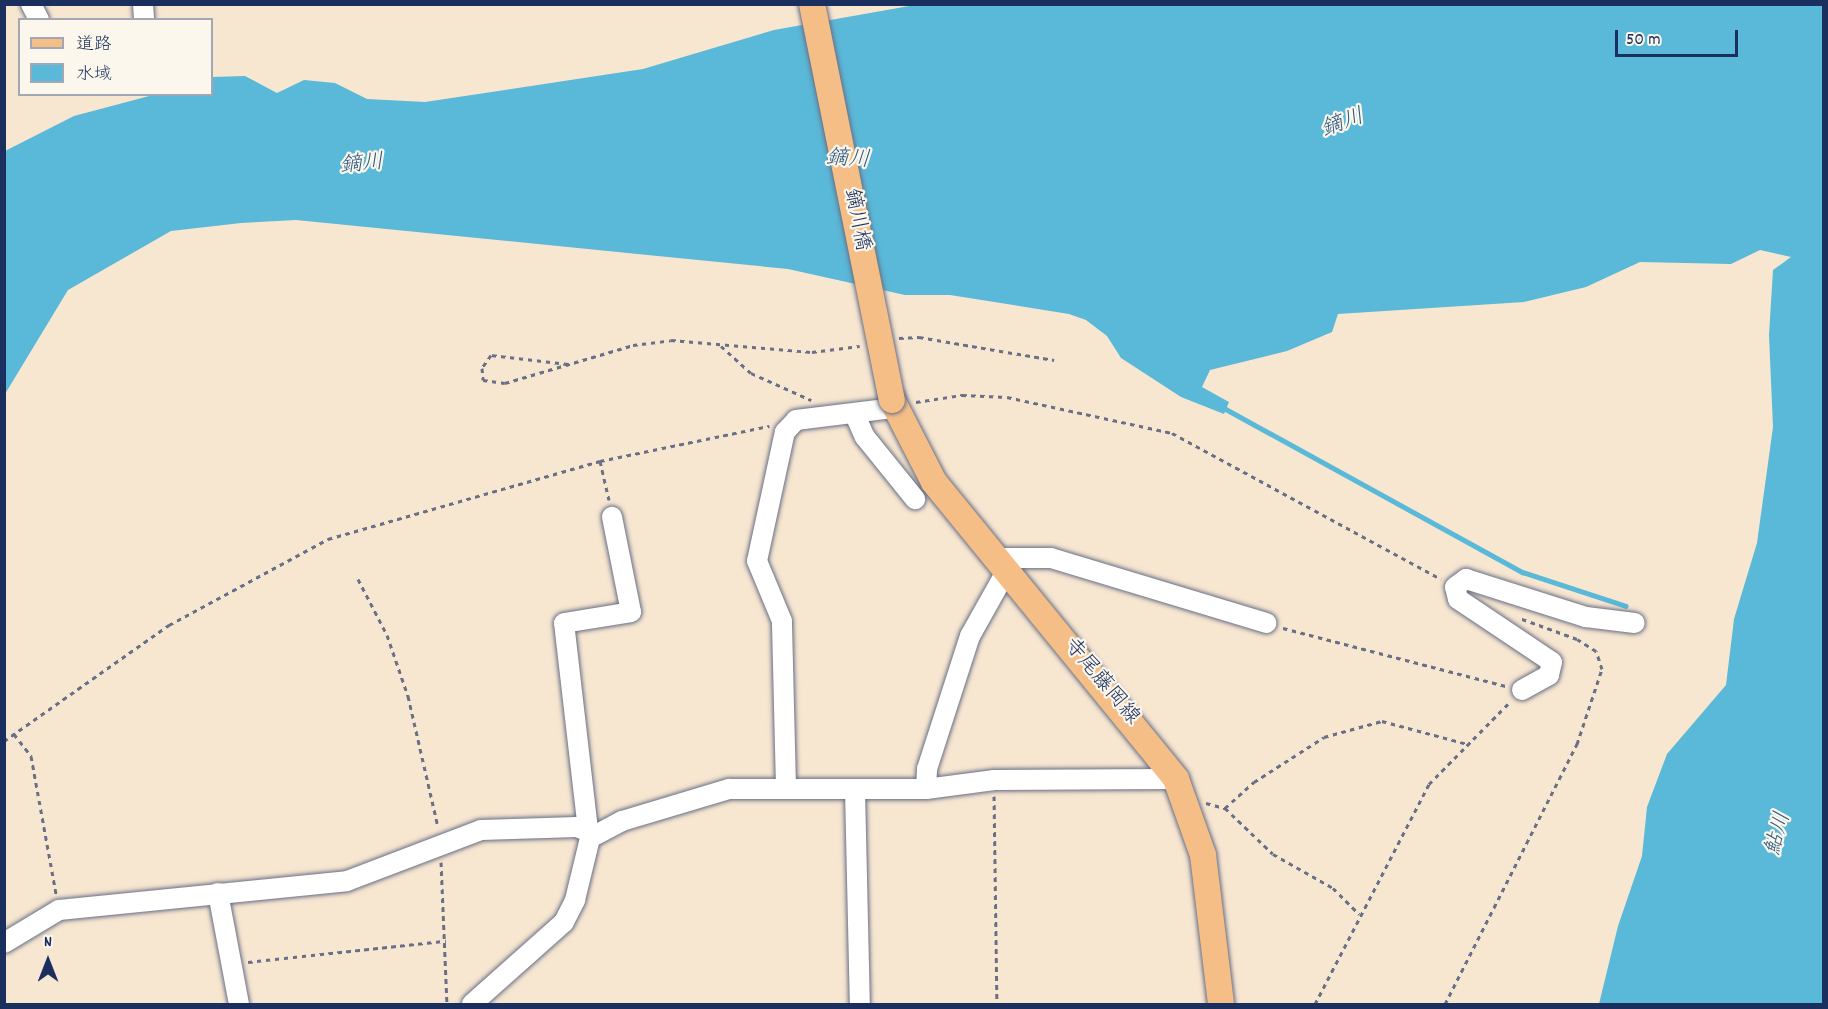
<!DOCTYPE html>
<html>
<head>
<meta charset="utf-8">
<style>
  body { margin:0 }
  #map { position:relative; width:1828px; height:1009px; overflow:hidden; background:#f7e6d0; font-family:Dekko,"Klee One",sans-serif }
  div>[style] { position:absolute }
  .water>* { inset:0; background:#5ab8d8 }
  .stream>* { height:5px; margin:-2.5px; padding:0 2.5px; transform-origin:2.5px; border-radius:2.5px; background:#5ab8d8 }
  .path>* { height:3px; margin-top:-1.5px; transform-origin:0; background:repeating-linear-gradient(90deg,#686f86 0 4.5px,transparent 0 9px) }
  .roads { filter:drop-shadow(0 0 2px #686f86) drop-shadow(0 0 2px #686f86) }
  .minor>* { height:20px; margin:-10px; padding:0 10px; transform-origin:10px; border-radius:10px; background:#fff }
  .major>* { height:26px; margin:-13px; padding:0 13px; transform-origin:13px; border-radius:13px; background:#f6be87 }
  .bridges { filter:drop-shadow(0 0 2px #686f86) drop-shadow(0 0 2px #686f86) }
  .major-bridge>* { height:26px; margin:-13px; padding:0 13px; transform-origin:13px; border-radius:13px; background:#f6be87 }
  span { translate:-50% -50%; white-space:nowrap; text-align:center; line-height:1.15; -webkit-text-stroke:4.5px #fbf7ec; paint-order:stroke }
  .street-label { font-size:21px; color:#1b2f5e }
  .water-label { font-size:22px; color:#2e5883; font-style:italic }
  .frame { position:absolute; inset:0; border:6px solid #1b2f5e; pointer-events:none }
  .legend { position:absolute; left:18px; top:18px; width:195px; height:78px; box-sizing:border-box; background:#fbf7ec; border:2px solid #a1a7b3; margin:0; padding:8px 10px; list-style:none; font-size:18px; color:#1b2f5e }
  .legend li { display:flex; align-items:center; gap:12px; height:30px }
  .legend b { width:30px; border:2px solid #a1a7b3 }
  .north { position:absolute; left:18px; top:931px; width:60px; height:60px; -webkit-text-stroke:4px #fbf7ec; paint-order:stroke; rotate:0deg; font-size:16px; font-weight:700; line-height:24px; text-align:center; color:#1b2f5e }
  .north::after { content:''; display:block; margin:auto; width:21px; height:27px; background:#1b2f5e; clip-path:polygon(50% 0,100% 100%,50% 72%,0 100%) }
  .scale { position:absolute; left:1615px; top:30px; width:123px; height:27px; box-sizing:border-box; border:3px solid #1b2f5e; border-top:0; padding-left:8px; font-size:18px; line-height:21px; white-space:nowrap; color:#1b2f5e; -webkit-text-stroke:4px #fbf7ec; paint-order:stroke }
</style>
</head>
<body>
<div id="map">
  <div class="water">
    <div style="clip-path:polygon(915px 5px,1823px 5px,1823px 1004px,1599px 1004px,1618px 926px,1642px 856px,1647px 807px,1667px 754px,1726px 685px,1734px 619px,1757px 543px,1773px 427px,1769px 335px,1773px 270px,1791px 257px,1760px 250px,1731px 264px,1640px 262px,1586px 287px,1524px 302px,1338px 314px,1332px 332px,1287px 351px,1210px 370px,1202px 387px,1229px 402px,1224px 414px,1181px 397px,1121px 358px,1107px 336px,1086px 320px,1069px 314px,950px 295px,905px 295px,788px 269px,296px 220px,241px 223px,171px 231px,68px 290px,5px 394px,5px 151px,74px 116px,153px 95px,212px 94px,212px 77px,245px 76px,277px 93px,304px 80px,335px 83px,367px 99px,425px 102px,643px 69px,774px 30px)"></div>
  </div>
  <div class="stream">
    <div style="left:1220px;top:406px;width:345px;rotate:28.8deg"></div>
    <div style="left:1522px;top:572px;width:109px;rotate:18.1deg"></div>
  </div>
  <div class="path">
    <div style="left:899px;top:338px;width:20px;rotate:-3deg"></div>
    <div style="left:919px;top:337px;width:137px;rotate:9.7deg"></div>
    <div style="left:721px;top:346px;width:40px;rotate:42deg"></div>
    <div style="left:751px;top:373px;width:66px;rotate:24.2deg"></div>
    <div style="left:568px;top:364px;width:78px;rotate:-173.3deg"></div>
    <div style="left:491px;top:355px;width:16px;rotate:125deg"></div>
    <div style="left:482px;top:368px;width:12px;rotate:85deg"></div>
    <div style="left:483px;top:380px;width:22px;rotate:8deg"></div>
    <div style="left:505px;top:383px;width:134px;rotate:-16.5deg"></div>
    <div style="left:633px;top:345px;width:38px;rotate:-7deg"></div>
    <div style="left:671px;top:340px;width:142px;rotate:4.9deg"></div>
    <div style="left:812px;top:352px;width:48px;rotate:-7.1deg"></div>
    <div style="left:916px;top:402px;width:47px;rotate:-8.7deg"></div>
    <div style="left:962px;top:395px;width:45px;rotate:2.5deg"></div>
    <div style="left:1007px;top:397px;width:169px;rotate:12.3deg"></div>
    <div style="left:1172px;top:433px;width:306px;rotate:28.5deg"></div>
    <div style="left:600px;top:461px;width:40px;rotate:77deg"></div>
    <div style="left:358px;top:579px;width:63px;rotate:62.6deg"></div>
    <div style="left:387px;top:635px;width:65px;rotate:71deg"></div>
    <div style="left:408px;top:696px;width:134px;rotate:77.1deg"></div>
    <div style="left:1283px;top:628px;width:230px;rotate:14.6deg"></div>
    <div style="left:14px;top:734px;width:28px;rotate:52deg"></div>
    <div style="left:31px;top:756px;width:140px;rotate:79.7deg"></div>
    <div style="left:4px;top:741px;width:202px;rotate:-35.1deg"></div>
    <div style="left:169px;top:625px;width:181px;rotate:-28.4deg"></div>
    <div style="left:328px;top:539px;width:283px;rotate:-16deg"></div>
    <div style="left:600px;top:461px;width:173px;rotate:-11.7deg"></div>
    <div style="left:994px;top:796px;width:208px;rotate:89.2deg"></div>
    <div style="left:1206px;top:803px;width:20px;rotate:15deg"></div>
    <div style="left:1225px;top:808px;width:66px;rotate:43.8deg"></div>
    <div style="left:1273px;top:854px;width:69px;rotate:29.5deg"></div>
    <div style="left:1333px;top:888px;width:37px;rotate:45deg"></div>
    <div style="left:1225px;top:808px;width:39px;rotate:-42deg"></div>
    <div style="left:1254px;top:782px;width:83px;rotate:-32.7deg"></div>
    <div style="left:1324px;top:737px;width:60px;rotate:-15.4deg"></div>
    <div style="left:1382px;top:721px;width:88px;rotate:15.1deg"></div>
    <div style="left:441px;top:862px;width:142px;rotate:87.6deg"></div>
    <div style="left:248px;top:962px;width:199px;rotate:-6.1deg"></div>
    <div style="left:1315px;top:1004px;width:248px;rotate:-62.6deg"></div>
    <div style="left:1429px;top:784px;width:115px;rotate:-45.4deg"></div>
    <div style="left:1445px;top:1004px;width:292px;rotate:-63.1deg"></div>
    <div style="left:1577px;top:744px;width:79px;rotate:-71.6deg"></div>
    <div style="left:1602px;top:669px;width:19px;rotate:-108deg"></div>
    <div style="left:1596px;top:651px;width:22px;rotate:-148deg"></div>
    <div style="left:1577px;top:639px;width:59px;rotate:-160deg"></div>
  </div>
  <div class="roads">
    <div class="minor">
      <div style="left:31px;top:4px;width:18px;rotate:63deg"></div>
      <div style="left:143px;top:4px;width:16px;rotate:86deg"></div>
      <div style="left:855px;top:415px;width:24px;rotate:66deg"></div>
      <div style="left:865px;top:437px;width:80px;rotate:51.1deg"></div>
      <div style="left:998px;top:558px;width:53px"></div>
      <div style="left:1051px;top:558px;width:225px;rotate:16.8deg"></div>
      <div style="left:1522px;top:690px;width:31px;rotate:-29deg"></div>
      <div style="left:1549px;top:675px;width:13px;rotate:-77deg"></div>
      <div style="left:1552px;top:662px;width:113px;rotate:-146.2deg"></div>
      <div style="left:1458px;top:599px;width:12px;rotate:-104deg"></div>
      <div style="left:1455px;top:587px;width:14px;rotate:-36deg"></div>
      <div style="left:1466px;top:579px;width:126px;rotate:17.6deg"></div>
      <div style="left:1586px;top:617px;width:49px;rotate:7deg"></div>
      <div style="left:786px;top:788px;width:167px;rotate:-91.4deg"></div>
      <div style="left:782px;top:621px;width:65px;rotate:-112.6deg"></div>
      <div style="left:757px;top:561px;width:132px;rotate:-77.8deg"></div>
      <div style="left:785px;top:432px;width:16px;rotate:-47deg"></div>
      <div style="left:796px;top:420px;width:99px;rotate:-7deg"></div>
      <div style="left:926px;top:789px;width:20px;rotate:-87deg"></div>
      <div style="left:927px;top:769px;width:140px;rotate:-72.1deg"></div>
      <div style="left:970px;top:636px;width:76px;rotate:-60.7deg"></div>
      <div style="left:855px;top:790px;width:214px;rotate:88.7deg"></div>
      <div style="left:588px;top:830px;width:208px;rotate:-96.6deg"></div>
      <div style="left:564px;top:623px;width:68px;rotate:-9.3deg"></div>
      <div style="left:631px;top:612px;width:97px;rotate:-101.3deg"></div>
      <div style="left:218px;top:893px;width:113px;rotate:79.3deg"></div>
      <div style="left:4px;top:943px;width:64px;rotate:-31deg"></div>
      <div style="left:59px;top:910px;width:289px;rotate:-5.7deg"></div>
      <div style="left:347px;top:881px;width:143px;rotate:-20.8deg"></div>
      <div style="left:481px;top:830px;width:96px;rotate:-1.8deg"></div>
      <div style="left:577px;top:827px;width:18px;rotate:22deg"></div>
      <div style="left:472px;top:1004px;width:123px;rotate:-41.7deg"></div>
      <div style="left:564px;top:922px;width:25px;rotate:-63deg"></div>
      <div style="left:575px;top:900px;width:64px;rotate:-76.4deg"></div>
      <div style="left:590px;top:838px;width:36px;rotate:-28deg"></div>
      <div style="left:622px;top:821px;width:112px;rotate:-16.7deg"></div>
      <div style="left:729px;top:789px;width:197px"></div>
      <div style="left:926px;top:789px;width:69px;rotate:-7.5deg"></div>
      <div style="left:994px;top:780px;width:182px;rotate:-0.3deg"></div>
    </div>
    <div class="major">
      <div style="left:892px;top:400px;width:92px;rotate:62.9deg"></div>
      <div style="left:934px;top:482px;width:383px;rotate:50.8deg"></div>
      <div style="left:1176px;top:779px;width:81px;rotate:70.4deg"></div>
      <div style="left:1203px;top:855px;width:150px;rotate:83.1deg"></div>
    </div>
  </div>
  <div class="bridges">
    <div class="major-bridge">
      <div style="left:812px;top:4px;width:404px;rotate:78.6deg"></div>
    </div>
  </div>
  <div class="street-label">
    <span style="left:856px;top:220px;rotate:79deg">鏑川橋</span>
    <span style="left:1101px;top:682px;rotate:50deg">寺尾藤岡線</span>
  </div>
  <div class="water-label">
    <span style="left:1343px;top:124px;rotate:-20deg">鏑川</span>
    <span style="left:848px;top:160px;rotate:4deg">鏑川</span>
    <span style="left:362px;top:165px;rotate:-5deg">鏑川</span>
    <span style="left:1779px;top:834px;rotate:-75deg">鮎川</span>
  </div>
  <div class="frame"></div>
  <ul class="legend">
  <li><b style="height:8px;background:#f6be87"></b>道路</li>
  <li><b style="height:16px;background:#5ab8d8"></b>水域</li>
  </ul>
  <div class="north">N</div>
  <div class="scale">50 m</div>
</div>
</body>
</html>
